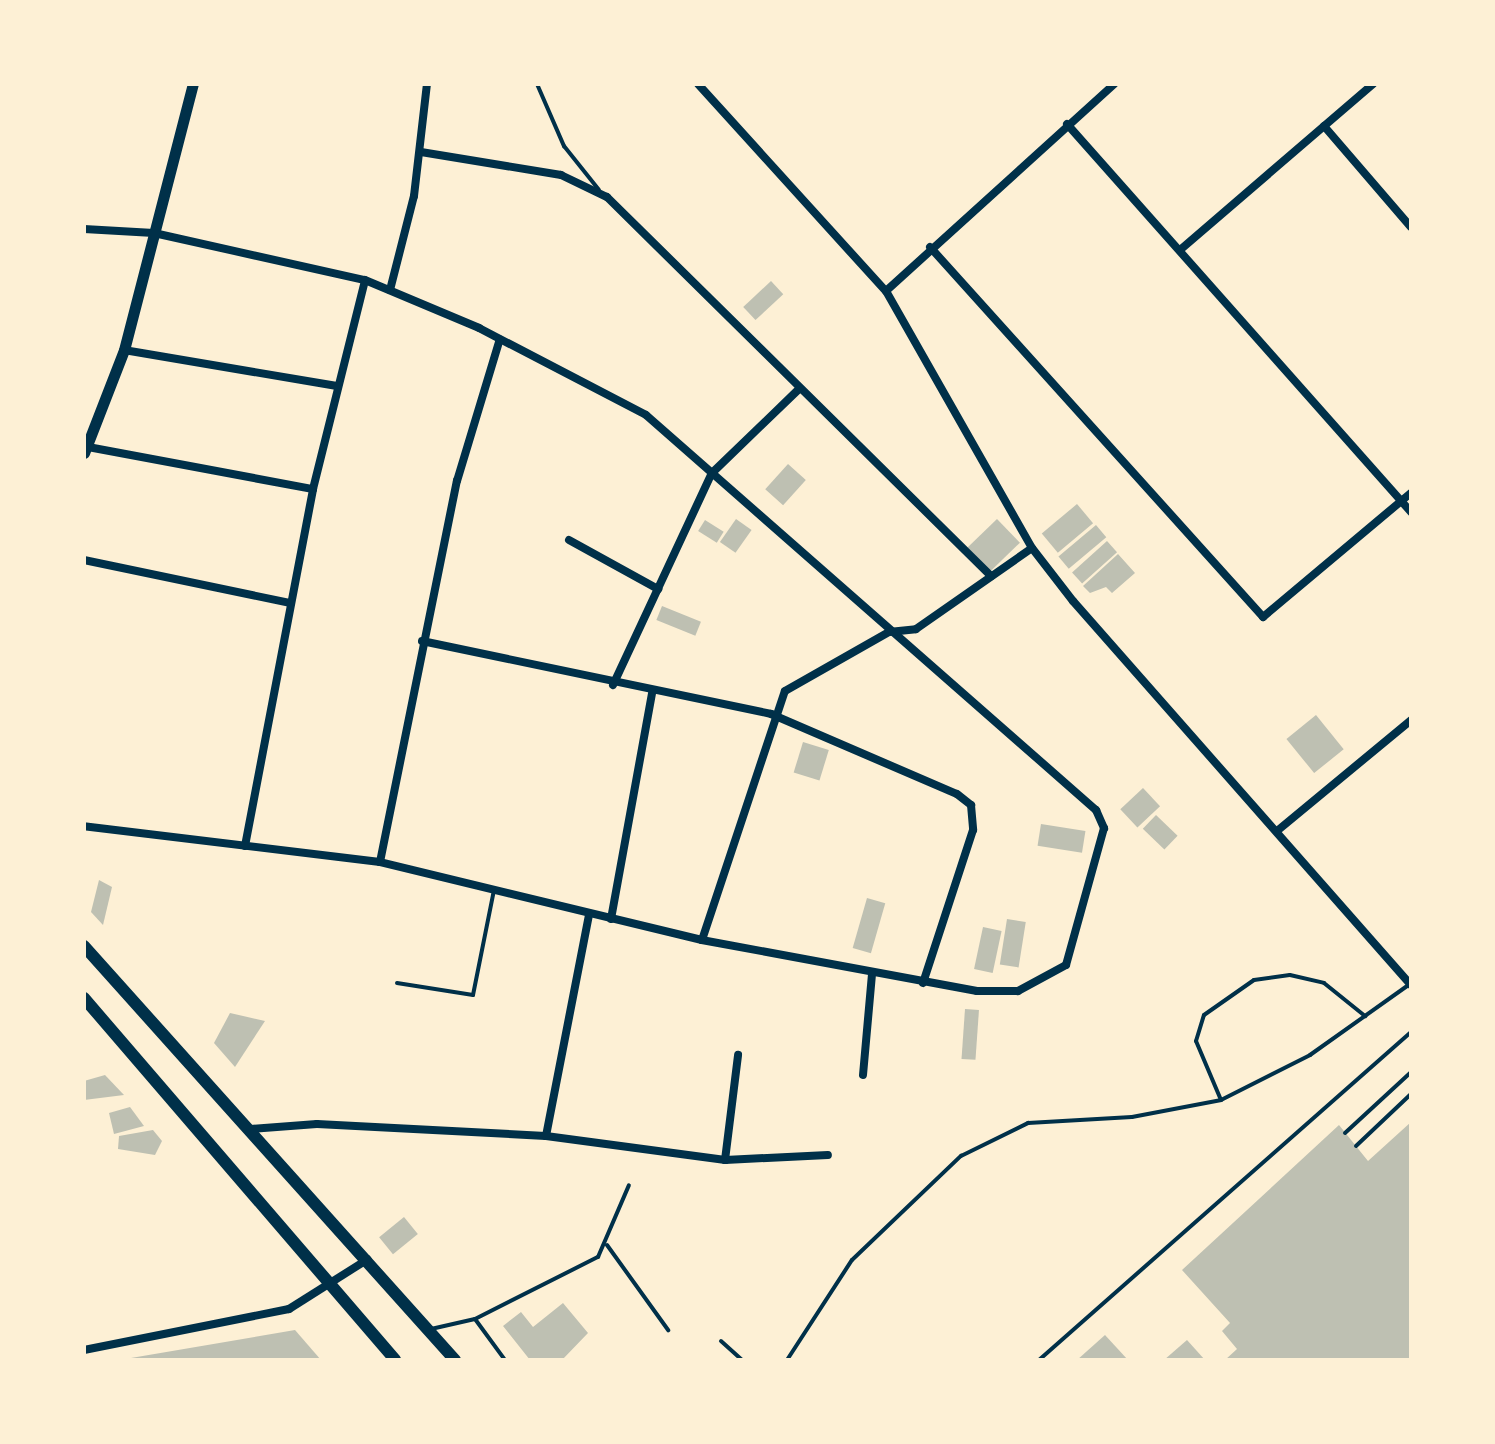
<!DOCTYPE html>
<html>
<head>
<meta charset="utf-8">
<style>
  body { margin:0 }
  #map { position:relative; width:1495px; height:1444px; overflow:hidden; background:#fdf0d5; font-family:"Public Sans",sans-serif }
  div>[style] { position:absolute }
  .building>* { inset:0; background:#bec0b2; transform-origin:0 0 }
  .service>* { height:4px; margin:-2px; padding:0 2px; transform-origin:2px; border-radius:2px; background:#003049 }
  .minor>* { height:8px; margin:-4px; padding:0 4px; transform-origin:4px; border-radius:4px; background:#003049 }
  .secondary>* { height:11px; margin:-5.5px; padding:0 5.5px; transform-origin:5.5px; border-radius:5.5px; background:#003049 }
  .primary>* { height:12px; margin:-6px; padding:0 6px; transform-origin:6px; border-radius:6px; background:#003049 }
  span { translate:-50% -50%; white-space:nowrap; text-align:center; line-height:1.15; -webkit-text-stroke:8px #fdf0d5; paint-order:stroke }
  .frame { position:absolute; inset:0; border:86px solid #fdf0d5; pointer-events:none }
</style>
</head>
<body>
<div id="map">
  <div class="building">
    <div style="left:771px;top:281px;width:18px;height:38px;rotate:47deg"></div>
    <div style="left:788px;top:464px;width:24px;height:34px;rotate:42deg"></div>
    <div style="left:1077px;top:504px;width:25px;height:46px;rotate:50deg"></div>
    <div style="left:736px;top:519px;width:19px;height:28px;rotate:35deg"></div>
    <div style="left:997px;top:519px;width:33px;height:41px;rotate:46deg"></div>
    <div style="left:705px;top:520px;width:22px;height:13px;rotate:32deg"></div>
    <div style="left:1096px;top:525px;width:16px;height:49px;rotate:50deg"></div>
    <div style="left:1107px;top:541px;width:15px;height:47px;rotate:48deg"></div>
    <div style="clip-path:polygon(1118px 554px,1135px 573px,1112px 593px,1106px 587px,1090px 593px,1083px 586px)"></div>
    <div style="left:662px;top:606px;width:42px;height:15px;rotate:22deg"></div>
    <div style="left:1316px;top:715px;width:44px;height:38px;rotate:51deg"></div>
    <div style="left:803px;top:742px;width:27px;height:32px;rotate:17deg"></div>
    <div style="left:1143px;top:788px;width:25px;height:31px;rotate:47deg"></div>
    <div style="left:1156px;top:815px;width:30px;height:19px;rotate:44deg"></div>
    <div style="left:1041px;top:824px;width:45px;height:22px;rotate:9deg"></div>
    <div style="clip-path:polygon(99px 880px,112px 887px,103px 925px,91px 912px)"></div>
    <div style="left:867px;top:898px;width:19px;height:52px;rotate:16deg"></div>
    <div style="left:1007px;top:919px;width:19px;height:46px;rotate:9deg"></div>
    <div style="left:983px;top:927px;width:19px;height:43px;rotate:12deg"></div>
    <div style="left:965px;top:1009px;width:14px;height:50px;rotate:4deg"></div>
    <div style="clip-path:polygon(230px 1013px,265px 1021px,235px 1067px,214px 1043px)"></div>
    <div style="clip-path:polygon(105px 1075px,124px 1095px,84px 1100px,84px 1081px)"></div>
    <div style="clip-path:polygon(130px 1107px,144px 1126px,114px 1134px,109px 1113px)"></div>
    <div style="clip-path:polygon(1411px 1122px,1411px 1360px,1225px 1360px,1237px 1349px,1222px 1331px,1230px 1323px,1182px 1270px,1339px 1125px,1368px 1161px)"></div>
    <div style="clip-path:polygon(153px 1130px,162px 1141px,155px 1155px,118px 1149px,119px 1136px)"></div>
    <div style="left:404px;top:1217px;width:22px;height:32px;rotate:51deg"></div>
    <div style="clip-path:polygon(563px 1303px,588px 1333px,562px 1360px,530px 1360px,503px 1326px,521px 1312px,533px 1327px)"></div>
    <div style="clip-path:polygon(295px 1330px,321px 1360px,131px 1360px,131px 1358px)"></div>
    <div style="clip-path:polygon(1105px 1335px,1128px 1360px,1077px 1360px)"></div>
    <div style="clip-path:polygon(1187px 1340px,1205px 1360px,1164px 1360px)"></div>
  </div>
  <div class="service">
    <div style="left:537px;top:84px;width:68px;rotate:66.5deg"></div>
    <div style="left:564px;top:146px;width:56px;rotate:51.5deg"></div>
    <div style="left:397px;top:983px;width:77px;rotate:9deg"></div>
    <div style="left:473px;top:995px;width:107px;rotate:-78.7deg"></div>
    <div style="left:1221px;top:1100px;width:64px;rotate:-113deg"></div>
    <div style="left:1196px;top:1041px;width:27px;rotate:-73deg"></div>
    <div style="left:1204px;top:1015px;width:61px;rotate:-35deg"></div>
    <div style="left:1254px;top:980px;width:36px;rotate:-8deg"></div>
    <div style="left:1290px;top:975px;width:35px;rotate:13deg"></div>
    <div style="left:1324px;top:983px;width:53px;rotate:38.8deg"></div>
    <div style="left:1345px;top:1133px;width:90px;rotate:-42.7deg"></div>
    <div style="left:1356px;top:1146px;width:76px;rotate:-43.4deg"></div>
    <div style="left:607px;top:1245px;width:105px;rotate:54.3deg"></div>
    <div style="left:475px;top:1319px;width:138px;rotate:-26.8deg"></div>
    <div style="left:598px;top:1257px;width:78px;rotate:-66.7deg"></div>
    <div style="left:431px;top:1329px;width:45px;rotate:-12.8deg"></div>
    <div style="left:475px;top:1319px;width:51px;rotate:53.8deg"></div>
    <div style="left:721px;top:1341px;width:28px;rotate:42deg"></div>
    <div style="left:787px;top:1360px;width:119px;rotate:-57deg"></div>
    <div style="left:852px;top:1260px;width:151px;rotate:-43.7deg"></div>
    <div style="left:961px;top:1156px;width:75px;rotate:-26.2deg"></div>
    <div style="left:1028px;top:1123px;width:104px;rotate:-3.3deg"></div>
    <div style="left:1132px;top:1117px;width:91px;rotate:-10.8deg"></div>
    <div style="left:1221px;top:1100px;width:100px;rotate:-26.8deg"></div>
    <div style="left:1310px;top:1055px;width:123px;rotate:-35.4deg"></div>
    <div style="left:1039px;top:1360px;width:496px;rotate:-41.4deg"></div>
  </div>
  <div class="minor">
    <div style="left:698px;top:84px;width:280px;rotate:47.8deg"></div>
    <div style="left:886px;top:291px;width:296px;rotate:60.4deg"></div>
    <div style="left:1032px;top:548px;width:67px;rotate:52.3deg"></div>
    <div style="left:1073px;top:601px;width:512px;rotate:48.65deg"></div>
    <div style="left:1067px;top:124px;width:519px;rotate:48.44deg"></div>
    <div style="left:1324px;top:126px;width:133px;rotate:49.3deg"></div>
    <div style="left:421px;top:152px;width:142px;rotate:9.3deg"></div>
    <div style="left:561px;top:175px;width:51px;rotate:25.6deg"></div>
    <div style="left:607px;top:197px;width:540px;rotate:44.62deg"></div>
    <div style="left:84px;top:229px;width:70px;rotate:3.3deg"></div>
    <div style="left:154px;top:233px;width:216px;rotate:12.6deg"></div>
    <div style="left:365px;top:280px;width:124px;rotate:22.8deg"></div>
    <div style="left:479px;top:328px;width:188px;rotate:27.5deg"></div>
    <div style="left:646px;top:415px;width:599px;rotate:41.28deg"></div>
    <div style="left:1096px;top:810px;width:20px;rotate:66deg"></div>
    <div style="left:1104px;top:828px;width:142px;rotate:105.5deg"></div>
    <div style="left:1066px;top:965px;width:55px;rotate:151.6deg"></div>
    <div style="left:1018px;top:991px;width:41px;rotate:180deg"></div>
    <div style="left:977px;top:991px;width:280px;rotate:-169.5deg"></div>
    <div style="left:702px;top:940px;width:331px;rotate:-166.4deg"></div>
    <div style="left:380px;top:862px;width:298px;rotate:-173.1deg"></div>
    <div style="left:930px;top:247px;width:498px;rotate:48deg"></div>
    <div style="left:1263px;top:617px;width:193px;rotate:-40deg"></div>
    <div style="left:1180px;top:250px;width:255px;rotate:-40.7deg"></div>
    <div style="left:390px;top:290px;width:97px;rotate:-75.7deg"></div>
    <div style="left:414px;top:196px;width:113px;rotate:-83.4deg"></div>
    <div style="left:886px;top:291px;width:308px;rotate:-42.2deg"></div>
    <div style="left:124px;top:350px;width:216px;rotate:9.6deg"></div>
    <div style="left:88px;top:447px;width:229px;rotate:10.6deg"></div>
    <div style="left:569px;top:540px;width:102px;rotate:28.8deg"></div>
    <div style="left:84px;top:560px;width:210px;rotate:11.8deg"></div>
    <div style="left:422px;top:641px;width:357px;rotate:11.8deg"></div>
    <div style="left:771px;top:714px;width:202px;rotate:23.3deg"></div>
    <div style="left:957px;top:794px;width:18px;rotate:38deg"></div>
    <div style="left:971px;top:805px;width:25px;rotate:85deg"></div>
    <div style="left:973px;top:830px;width:161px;rotate:108.1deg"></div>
    <div style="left:613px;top:685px;width:234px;rotate:-65deg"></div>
    <div style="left:712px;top:473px;width:122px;rotate:-44deg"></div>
    <div style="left:1277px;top:831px;width:174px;rotate:-39.6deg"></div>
    <div style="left:245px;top:846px;width:363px;rotate:-79.2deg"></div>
    <div style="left:313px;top:489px;width:215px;rotate:-76deg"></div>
    <div style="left:380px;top:862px;width:389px;rotate:-78.6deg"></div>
    <div style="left:457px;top:481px;width:148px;rotate:-73.2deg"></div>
    <div style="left:611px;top:919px;width:230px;rotate:-79.7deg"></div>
    <div style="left:702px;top:940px;width:262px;rotate:-71.6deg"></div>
    <div style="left:785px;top:691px;width:120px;rotate:-29.6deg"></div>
    <div style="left:889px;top:632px;width:27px;rotate:-6deg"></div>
    <div style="left:916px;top:629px;width:141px;rotate:-34.9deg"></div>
    <div style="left:863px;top:1075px;width:101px;rotate:-84.9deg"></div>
    <div style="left:251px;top:1129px;width:66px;rotate:-4.3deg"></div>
    <div style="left:317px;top:1124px;width:229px;rotate:3deg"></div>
    <div style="left:546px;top:1136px;width:181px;rotate:7.6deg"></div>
    <div style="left:725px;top:1160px;width:103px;rotate:-2.8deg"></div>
    <div style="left:546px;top:1136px;width:226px;rotate:-79deg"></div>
    <div style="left:725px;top:1160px;width:106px;rotate:-82.9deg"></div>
    <div style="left:84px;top:1350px;width:209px;rotate:-11.3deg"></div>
    <div style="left:289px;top:1309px;width:93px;rotate:-32.3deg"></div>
  </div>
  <div class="secondary">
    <div style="left:84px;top:453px;width:110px;rotate:-68.8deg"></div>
    <div style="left:124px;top:350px;width:275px;rotate:-75.5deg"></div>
  </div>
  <div class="primary">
    <div style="left:84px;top:946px;width:556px;rotate:48.14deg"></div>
    <div style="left:84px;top:998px;width:477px;rotate:49.3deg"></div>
  </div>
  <div class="frame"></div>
</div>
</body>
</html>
